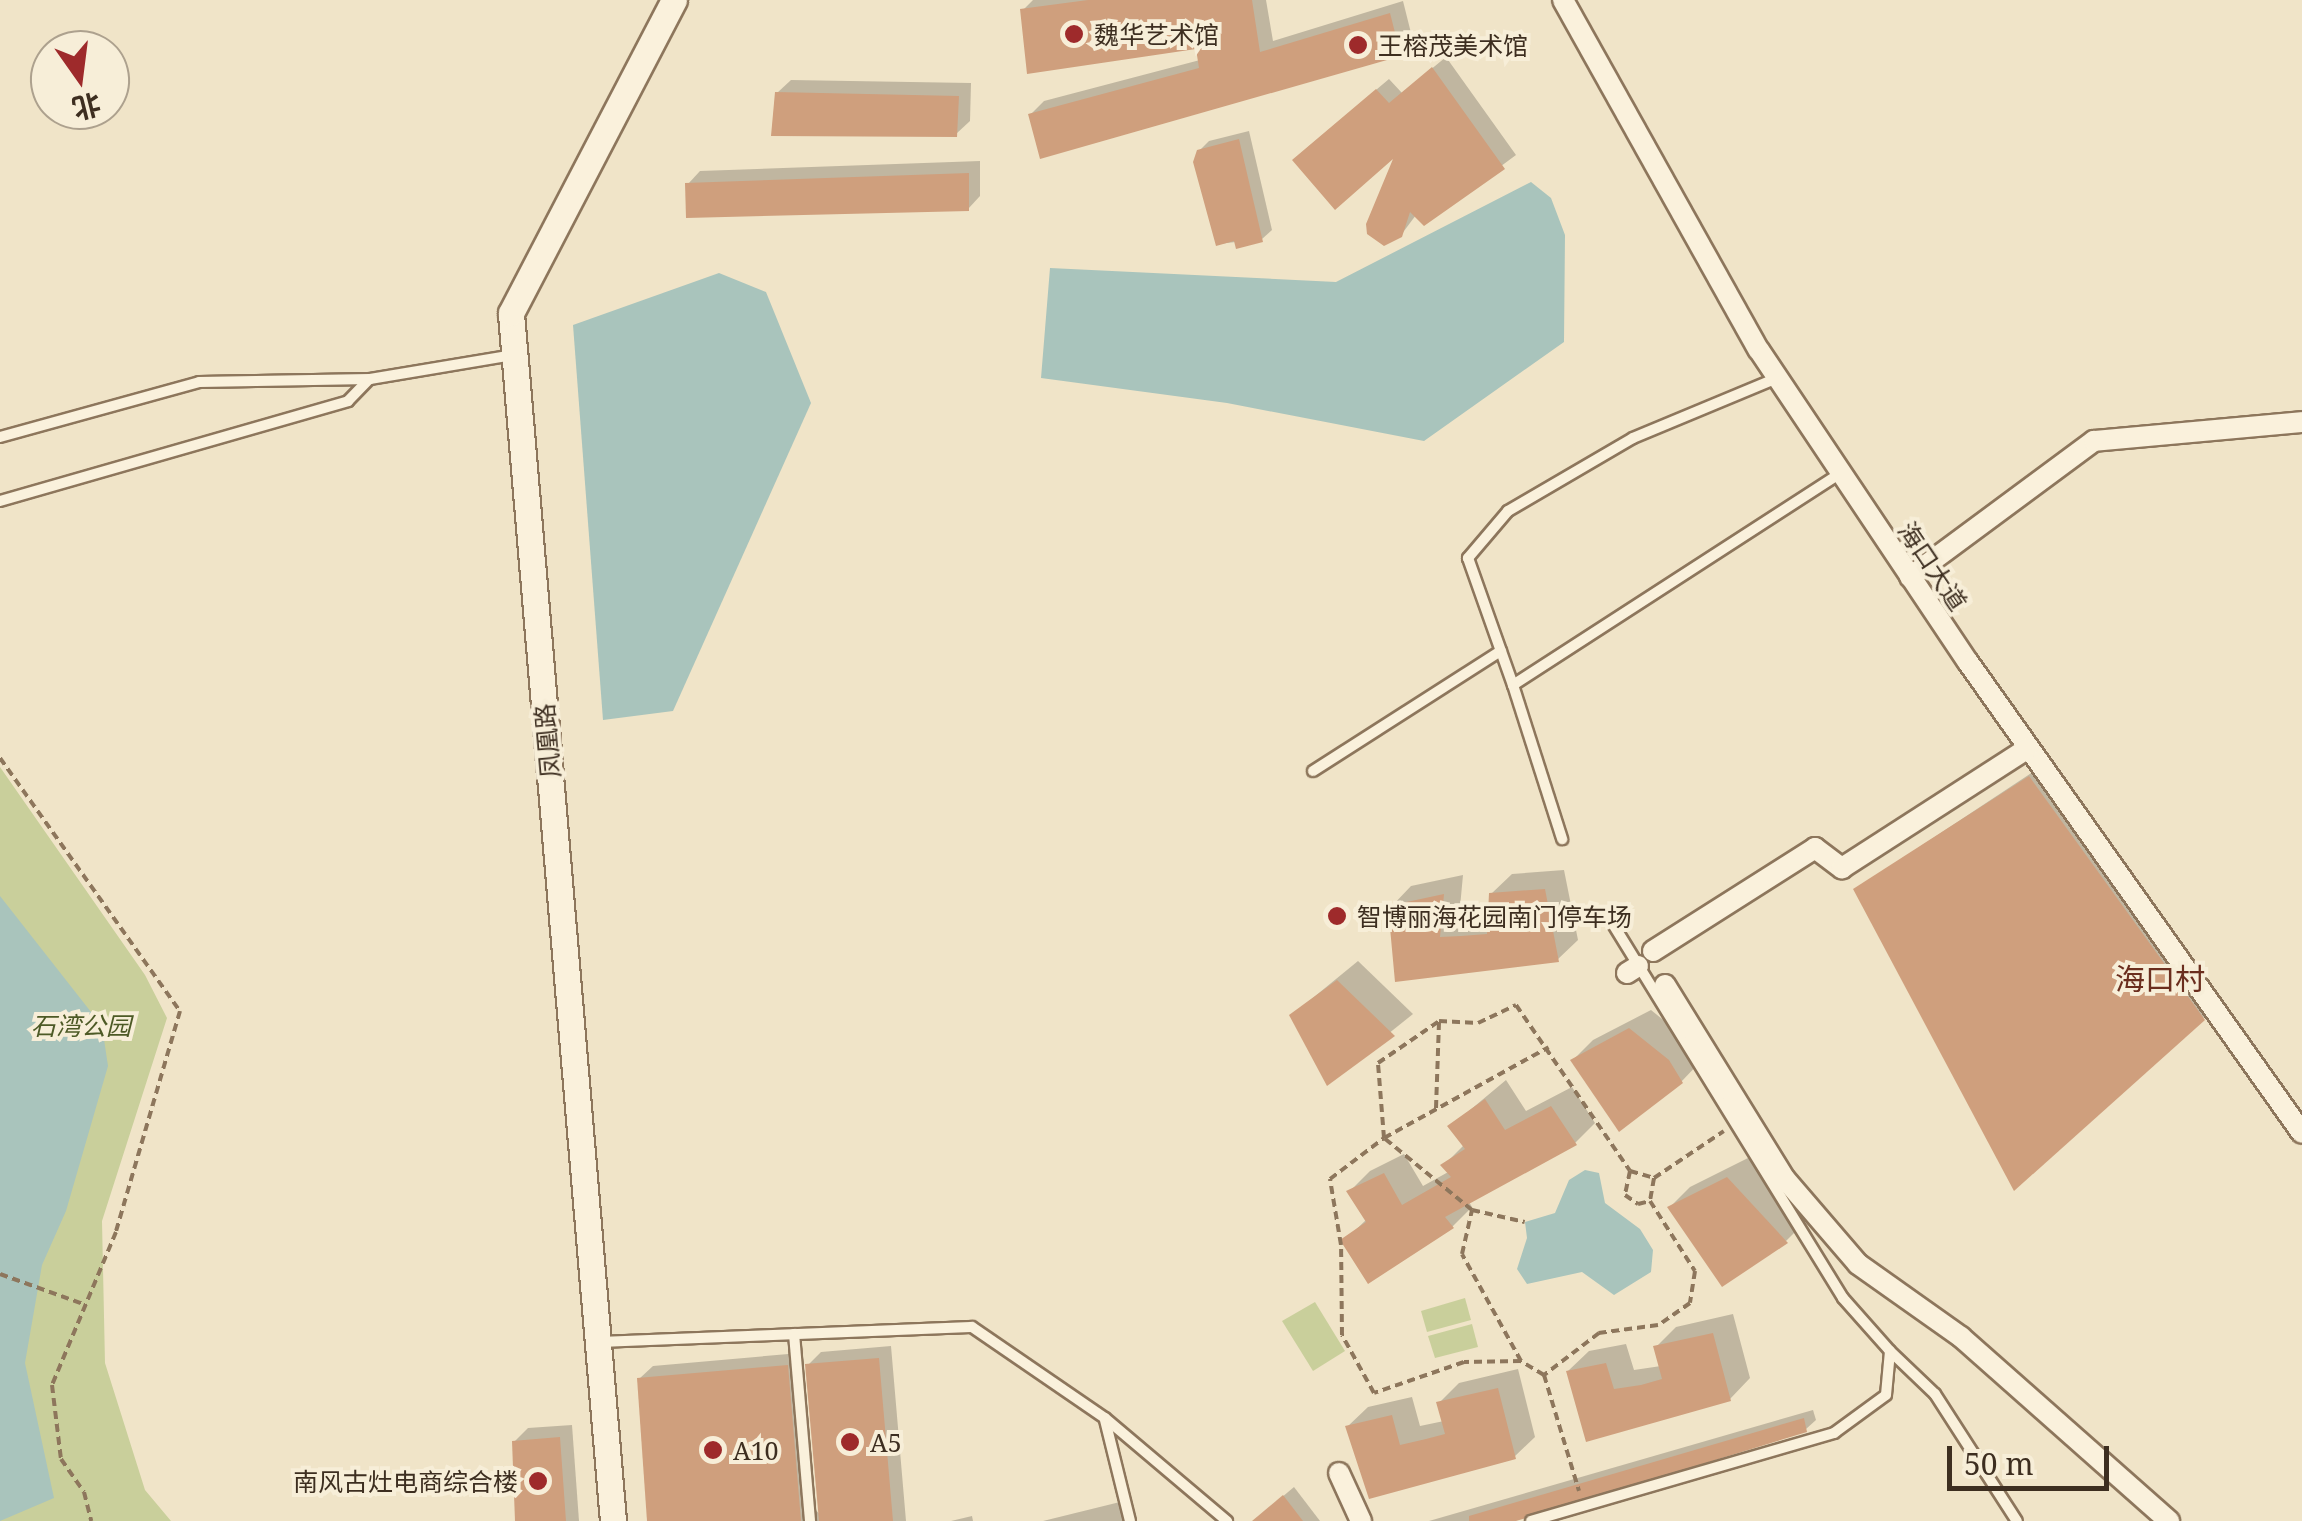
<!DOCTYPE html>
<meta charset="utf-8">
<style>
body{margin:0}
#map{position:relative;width:2302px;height:1521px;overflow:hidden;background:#f0e4c8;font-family:"Noto Serif","Noto Sans SC",serif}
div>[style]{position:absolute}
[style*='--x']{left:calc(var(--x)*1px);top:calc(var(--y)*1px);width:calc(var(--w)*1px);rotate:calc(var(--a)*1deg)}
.green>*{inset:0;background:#c9cf9b}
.water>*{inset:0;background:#a9c4bc}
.shadow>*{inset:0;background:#0003}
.building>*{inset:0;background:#cf9f7d}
.path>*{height:4px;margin-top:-2px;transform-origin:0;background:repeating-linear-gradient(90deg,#8d765c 0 8px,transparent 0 13px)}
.roads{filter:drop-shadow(2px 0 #8d765c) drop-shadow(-2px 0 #8d765c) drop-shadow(0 2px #8d765c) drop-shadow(0 -2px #8d765c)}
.service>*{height:10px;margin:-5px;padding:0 5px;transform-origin:5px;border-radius:5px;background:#faf1dc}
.minor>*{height:20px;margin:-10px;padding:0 10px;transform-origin:10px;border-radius:10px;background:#faf1dc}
.tertiary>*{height:25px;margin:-12.5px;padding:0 12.5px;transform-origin:12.5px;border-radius:12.5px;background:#faf1dc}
.dots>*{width:28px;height:28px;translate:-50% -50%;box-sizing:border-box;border:5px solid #f7eed8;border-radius:50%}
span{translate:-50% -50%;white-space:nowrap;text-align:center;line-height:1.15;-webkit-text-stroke:8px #f7eed8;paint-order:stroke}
.poi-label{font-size:25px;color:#3d2e20}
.left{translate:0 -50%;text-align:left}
.right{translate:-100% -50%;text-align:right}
.street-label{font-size:25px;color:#3d2e20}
.park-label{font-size:25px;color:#4d5a26;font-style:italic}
.quarter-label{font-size:30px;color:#6b2e1e}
.north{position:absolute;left:30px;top:30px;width:100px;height:100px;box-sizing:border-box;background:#f7eed8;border:2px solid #ada18e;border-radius:50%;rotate:166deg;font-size:28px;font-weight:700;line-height:40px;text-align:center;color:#3d2e20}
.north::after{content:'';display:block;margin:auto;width:35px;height:45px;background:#9e2a2b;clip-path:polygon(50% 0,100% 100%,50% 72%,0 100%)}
.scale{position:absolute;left:1947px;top:1446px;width:162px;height:45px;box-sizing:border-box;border:5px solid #3d2e20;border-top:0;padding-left:12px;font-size:30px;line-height:35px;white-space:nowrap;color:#3d2e20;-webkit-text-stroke:8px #f7eed8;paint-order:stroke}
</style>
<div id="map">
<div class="green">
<i style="clip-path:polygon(0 767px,145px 975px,167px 1018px,102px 1221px,105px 1363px,145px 1490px,171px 1521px,0 1521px)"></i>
<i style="clip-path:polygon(1465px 1298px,1471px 1320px,1427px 1332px,1421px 1311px)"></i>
<i style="clip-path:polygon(1315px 1302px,1345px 1351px,1313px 1371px,1282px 1321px)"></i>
<i style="clip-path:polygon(1472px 1324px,1478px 1347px,1435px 1358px,1428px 1336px)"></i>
</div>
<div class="water">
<i style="clip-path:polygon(1531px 182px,1551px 198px,1565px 235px,1564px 342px,1424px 441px,1227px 403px,1041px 378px,1050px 268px,1336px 282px)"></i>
<i style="clip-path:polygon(719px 273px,766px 292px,811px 403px,673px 711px,603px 720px,573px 325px)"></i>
<i style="clip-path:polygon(0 896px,102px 1026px,108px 1066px,66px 1211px,42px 1265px,25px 1363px,54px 1498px,0 1521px)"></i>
<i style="clip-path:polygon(1585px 1170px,1599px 1173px,1605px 1203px,1640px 1229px,1653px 1250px,1651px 1272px,1614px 1295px,1582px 1272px,1527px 1284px,1517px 1269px,1527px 1238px,1525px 1222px,1555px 1213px,1569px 1180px)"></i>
</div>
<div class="shadow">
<i style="clip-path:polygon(1033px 0,1266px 0,1273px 41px,1403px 1px,1413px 41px,1400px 54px,1031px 114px,1044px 101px,1200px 60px,1198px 46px,1023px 10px)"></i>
<i style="clip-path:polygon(1446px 57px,1516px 155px,1424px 223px,1416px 215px,1401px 235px,1400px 150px,1307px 148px,1389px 79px,1402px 93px)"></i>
<i style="clip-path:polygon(791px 80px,971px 83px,970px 121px,956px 134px,777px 93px)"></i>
<i style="clip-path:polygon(1249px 131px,1272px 230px,1262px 239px,1218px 244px,1199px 151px,1209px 141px)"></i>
<i style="clip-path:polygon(980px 161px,980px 196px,968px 209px,688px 184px,700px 171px)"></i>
<i style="clip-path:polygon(2039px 768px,2213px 1008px,2203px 1018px,1856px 889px)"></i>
<i style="clip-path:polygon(1564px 870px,1578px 940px,1557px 960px,1397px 979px,1391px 907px,1411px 886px,1463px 875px,1459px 918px,1490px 916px,1491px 894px,1512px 874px)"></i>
<i style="clip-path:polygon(1358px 961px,1413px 1014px,1328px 1082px,1292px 1015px)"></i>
<i style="clip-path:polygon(1651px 1010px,1688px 1040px,1701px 1061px,1681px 1082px,1573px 1060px,1593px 1040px)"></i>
<i style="clip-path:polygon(1506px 1080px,1526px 1111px,1572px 1087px,1595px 1123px,1575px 1143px,1469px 1202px,1472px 1207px,1452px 1227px,1344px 1241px,1367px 1219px,1350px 1191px,1370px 1171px,1404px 1154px,1423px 1186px,1450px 1171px,1444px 1165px,1465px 1144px,1451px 1126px)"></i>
<i style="clip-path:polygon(1748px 1158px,1806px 1221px,1786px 1241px,1670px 1207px,1690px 1187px)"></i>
<i style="clip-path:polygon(1733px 1314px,1750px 1378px,1730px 1399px,1588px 1438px,1568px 1371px,1589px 1351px,1626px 1344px,1634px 1370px,1661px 1366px,1656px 1347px,1676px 1327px)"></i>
<i style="clip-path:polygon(891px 1346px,906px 1521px,651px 1521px,639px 1379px,653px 1366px,800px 1353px,813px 1508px,821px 1515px,808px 1365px,821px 1352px)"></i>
<i style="clip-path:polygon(1518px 1369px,1535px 1437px,1514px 1457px,1370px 1496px,1347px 1427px,1368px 1407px,1412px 1397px,1420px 1426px,1444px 1421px,1439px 1403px,1459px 1383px)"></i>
<i style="clip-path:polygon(1813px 1410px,1816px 1420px,1806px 1429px,1503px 1521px,1429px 1521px)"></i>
<i style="clip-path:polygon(572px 1425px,579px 1521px,517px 1521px,514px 1442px,528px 1428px)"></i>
<i style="clip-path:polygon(1294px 1487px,1320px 1521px,1255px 1521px,1262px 1514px)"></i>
<i style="clip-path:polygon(1124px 1501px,1129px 1521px,1043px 1521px)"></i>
<i style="clip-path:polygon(972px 1516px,973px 1521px,951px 1521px)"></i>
</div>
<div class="building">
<i style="clip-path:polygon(1088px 0,1252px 0,1260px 52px,1390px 13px,1401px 56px,1040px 159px,1028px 114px,1199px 68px,1196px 49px,1027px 74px,1020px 9px)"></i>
<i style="clip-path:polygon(1432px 67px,1505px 169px,1424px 226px,1410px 212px,1402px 237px,1384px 246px,1367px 234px,1366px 224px,1393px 159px,1335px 210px,1292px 160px,1376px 89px,1389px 103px)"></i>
<i style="clip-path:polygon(775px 92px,959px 96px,957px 137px,771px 136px)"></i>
<i style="clip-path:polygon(1239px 139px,1263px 242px,1236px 249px,1234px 241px,1216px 246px,1193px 162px,1197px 150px)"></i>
<i style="clip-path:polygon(969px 173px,969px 211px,686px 218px,685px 183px)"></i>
<i style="clip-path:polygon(2029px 776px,2205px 1020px,2014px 1191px,1853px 889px)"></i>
<i style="clip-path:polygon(1545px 889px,1559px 962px,1395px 982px,1388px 906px,1444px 894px,1440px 937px,1461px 936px,1487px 934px,1489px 893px)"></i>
<i style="clip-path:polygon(1337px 980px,1395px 1036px,1327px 1086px,1289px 1015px)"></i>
<i style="clip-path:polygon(1629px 1028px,1669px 1060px,1683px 1083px,1619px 1132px,1570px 1060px)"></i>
<i style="clip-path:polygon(1485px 1099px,1505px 1130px,1551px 1106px,1577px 1145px,1445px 1217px,1454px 1228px,1368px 1284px,1340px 1240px,1366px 1222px,1346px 1191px,1384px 1173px,1402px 1205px,1451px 1177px,1440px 1165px,1465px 1149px,1447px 1126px)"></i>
<i style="clip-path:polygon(1727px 1177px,1788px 1243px,1722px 1287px,1667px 1207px)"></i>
<i style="clip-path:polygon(1713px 1333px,1731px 1401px,1586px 1442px,1566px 1371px,1606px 1363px,1614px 1389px,1641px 1385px,1662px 1379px,1653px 1346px)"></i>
<i style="clip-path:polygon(879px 1358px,893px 1521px,819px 1521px,805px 1364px)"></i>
<i style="clip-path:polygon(788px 1365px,801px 1521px,647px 1521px,637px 1378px)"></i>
<i style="clip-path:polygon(1498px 1388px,1516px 1459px,1369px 1499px,1345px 1426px,1392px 1415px,1400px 1445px,1426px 1439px,1445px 1434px,1436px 1402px)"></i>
<i style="clip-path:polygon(1804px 1418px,1807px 1432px,1516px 1521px,1469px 1521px,1469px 1516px)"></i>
<i style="clip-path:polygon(560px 1437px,566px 1521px,515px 1521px,512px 1441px)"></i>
<i style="clip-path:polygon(1283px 1495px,1303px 1521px,1252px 1521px)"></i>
</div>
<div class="path">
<i style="--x:0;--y:758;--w:310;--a:54.6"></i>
<i style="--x:180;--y:1011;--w:230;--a:106.2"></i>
<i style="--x:116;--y:1232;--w:166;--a:112.7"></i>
<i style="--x:52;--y:1385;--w:75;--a:83.1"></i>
<i style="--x:61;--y:1459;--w:40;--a:55.1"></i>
<i style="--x:84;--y:1492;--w:30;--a:76"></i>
<i style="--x:1436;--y:1108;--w:85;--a:-88"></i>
<i style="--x:1630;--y:1171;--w:25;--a:102"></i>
<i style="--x:1625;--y:1195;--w:16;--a:35"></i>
<i style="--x:1638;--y:1204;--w:12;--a:-14"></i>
<i style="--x:1654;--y:1178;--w:84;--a:-33.9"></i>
<i style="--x:1472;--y:1210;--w:54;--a:12.8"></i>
<i style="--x:0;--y:1274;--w:91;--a:19.8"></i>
<i style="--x:1521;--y:1361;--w:122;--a:-118.9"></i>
<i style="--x:1462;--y:1254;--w:45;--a:-77.2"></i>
<i style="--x:1472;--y:1210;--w:114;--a:-140.7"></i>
<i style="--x:1384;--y:1138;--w:188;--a:-28.9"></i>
<i style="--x:1544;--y:1375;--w:27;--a:-149"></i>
<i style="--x:1521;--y:1361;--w:57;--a:179"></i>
<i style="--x:1464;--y:1362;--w:95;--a:161"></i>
<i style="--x:1374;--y:1393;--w:66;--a:-118.9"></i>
<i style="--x:1342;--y:1335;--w:90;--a:-90.6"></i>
<i style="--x:1341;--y:1245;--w:67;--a:-99.5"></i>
<i style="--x:1330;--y:1179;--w:68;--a:-37.2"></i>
<i style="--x:1384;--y:1138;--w:75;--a:-94.6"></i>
<i style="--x:1378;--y:1063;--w:74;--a:-34.5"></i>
<i style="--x:1439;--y:1021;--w:39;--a:3"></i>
<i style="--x:1478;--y:1023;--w:42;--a:-25.3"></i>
<i style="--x:1516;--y:1005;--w:201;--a:55.5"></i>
<i style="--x:1630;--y:1171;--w:25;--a:16"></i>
<i style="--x:1654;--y:1178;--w:23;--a:100"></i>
<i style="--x:1650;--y:1201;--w:83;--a:57.3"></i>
<i style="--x:1695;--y:1271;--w:32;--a:99"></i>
<i style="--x:1690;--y:1303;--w:39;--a:145"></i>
<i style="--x:1658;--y:1325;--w:60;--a:172.3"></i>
<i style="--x:1599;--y:1333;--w:69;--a:142.6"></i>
<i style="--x:1544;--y:1375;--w:121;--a:73.2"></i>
</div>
<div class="roads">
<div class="service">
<i style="--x:1777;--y:378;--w:156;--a:157.4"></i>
<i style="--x:1633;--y:438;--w:145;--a:149.7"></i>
<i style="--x:1508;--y:511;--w:62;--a:130.4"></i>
<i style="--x:1468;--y:558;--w:135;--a:70.5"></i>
<i style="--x:1513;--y:685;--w:391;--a:-32.9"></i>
<i style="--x:0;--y:437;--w:206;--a:-15.4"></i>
<i style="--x:199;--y:382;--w:171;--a:-1"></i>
<i style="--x:370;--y:379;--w:146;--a:-9.5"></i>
<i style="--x:0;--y:501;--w:362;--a:-16"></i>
<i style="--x:348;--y:401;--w:30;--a:-46"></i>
<i style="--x:1513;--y:685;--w:162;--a:72.3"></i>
<i style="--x:1313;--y:771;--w:223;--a:-32.6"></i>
<i style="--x:794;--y:1334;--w:188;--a:85.1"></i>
<i style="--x:599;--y:1342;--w:373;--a:-2.3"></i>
<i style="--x:972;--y:1327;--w:161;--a:34.4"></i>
<i style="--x:1105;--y:1418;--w:160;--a:40.2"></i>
<i style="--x:1890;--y:1351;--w:62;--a:43.7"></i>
<i style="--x:1935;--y:1394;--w:151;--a:57.2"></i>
<i style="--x:1105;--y:1420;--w:104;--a:76.1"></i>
<i style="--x:1531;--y:1521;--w:316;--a:-16.2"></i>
<i style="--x:1834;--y:1433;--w:64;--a:-36.2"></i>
<i style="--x:1886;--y:1395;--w:44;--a:-84.8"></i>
<i style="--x:1890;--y:1351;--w:71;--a:-131.6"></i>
<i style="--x:1843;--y:1298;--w:446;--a:-121.6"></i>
</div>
<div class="minor">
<i style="--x:1563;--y:0;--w:401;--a:60.8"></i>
<i style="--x:1759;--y:350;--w:376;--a:56.2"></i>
<i style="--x:1968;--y:662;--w:577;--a:54.66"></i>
<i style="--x:1910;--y:577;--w:229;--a:-36.5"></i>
<i style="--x:2094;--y:441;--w:209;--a:-5.2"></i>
<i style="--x:1653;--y:951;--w:192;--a:-32.4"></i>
<i style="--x:1815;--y:848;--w:34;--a:37"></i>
<i style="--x:1842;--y:868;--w:221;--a:-32.8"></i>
<i style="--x:1627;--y:973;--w:13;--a:-32"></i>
<i style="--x:1665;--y:985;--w:228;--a:58.3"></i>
<i style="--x:1785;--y:1179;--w:112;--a:49.3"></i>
<i style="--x:1858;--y:1264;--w:126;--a:35.3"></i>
<i style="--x:1961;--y:1337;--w:278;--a:41.5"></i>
<i style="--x:1339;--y:1473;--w:53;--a:65.4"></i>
</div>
<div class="tertiary">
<i style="--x:613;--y:1521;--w:1212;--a:-94.83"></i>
<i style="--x:511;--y:313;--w:353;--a:-62.5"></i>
</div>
</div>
<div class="dots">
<i style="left:1074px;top:34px;background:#9e2a2b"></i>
<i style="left:1358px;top:45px;background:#9e2a2b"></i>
<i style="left:1337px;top:916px;background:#9e2a2b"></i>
<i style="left:850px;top:1442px;background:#9e2a2b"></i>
<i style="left:713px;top:1450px;background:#9e2a2b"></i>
<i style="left:538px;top:1481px;background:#9e2a2b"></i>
</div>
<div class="poi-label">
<span class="left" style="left:1094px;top:34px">魏华艺术馆</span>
<span class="left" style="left:1378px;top:45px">王榕茂美术馆</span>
<span class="left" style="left:1357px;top:916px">智博丽海花园南门停车场</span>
<span class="left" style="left:870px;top:1442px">A5</span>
<span class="left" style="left:733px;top:1450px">A10</span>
<span class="right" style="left:518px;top:1481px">南风古灶电商综合楼</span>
</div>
<div class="street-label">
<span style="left:1933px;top:566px;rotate:56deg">海口大道</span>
<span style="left:547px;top:741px;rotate:-95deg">凤凰路</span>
</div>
<div class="park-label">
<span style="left:81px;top:1025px">石湾公园</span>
</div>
<div class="quarter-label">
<span style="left:2160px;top:979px">海口村</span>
</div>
<div class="north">北</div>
<div class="scale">50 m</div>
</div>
